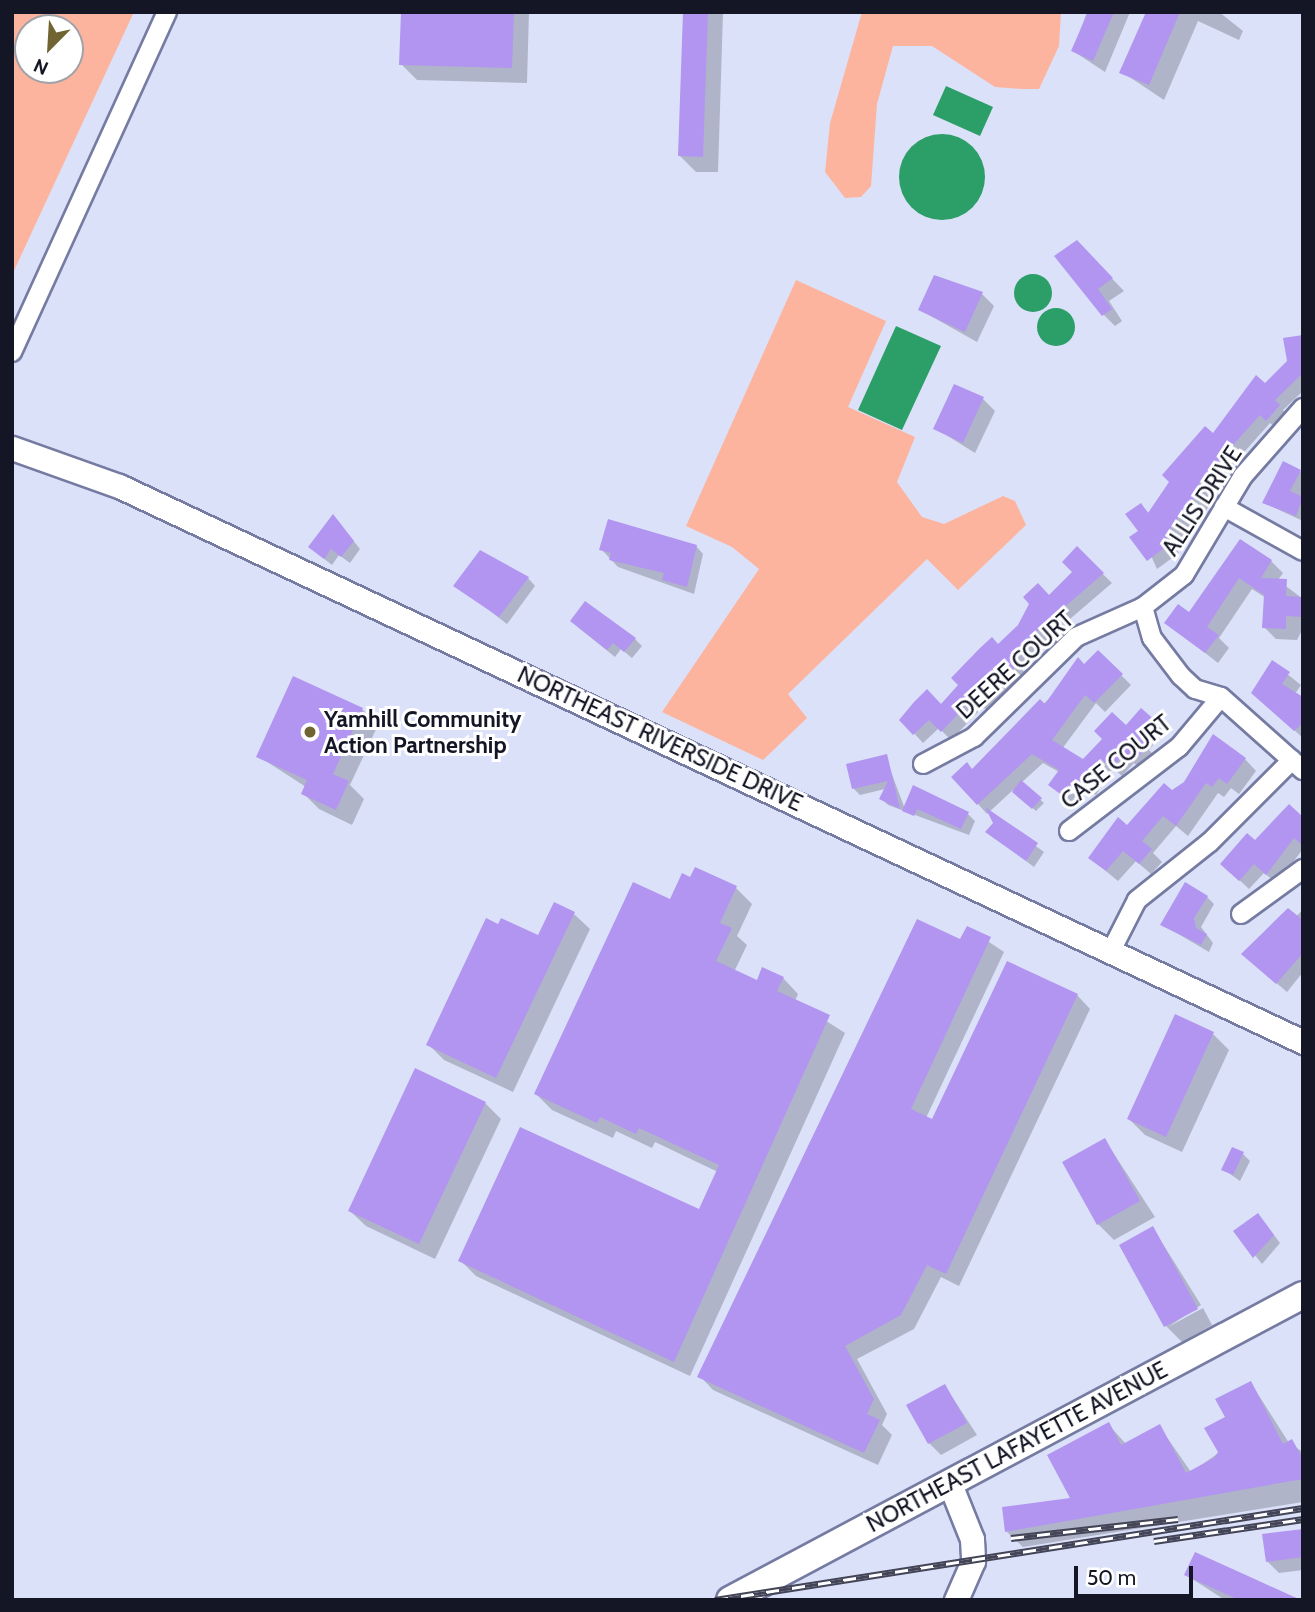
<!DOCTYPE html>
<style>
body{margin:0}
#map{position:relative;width:1315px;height:1612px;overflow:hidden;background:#dce1fa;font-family:Cabin,sans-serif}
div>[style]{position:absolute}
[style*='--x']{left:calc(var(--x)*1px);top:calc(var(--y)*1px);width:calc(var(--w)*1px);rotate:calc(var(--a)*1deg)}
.green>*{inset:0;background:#fcb49f}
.water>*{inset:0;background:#2c9e67}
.round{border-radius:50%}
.shadow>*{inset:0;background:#0003}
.building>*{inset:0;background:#b195f0}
.roads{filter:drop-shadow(2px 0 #757ba1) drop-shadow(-2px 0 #757ba1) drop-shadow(0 2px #757ba1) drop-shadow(0 -2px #757ba1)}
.minor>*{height:18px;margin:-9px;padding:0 9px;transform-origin:9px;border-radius:9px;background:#fff}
.tertiary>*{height:23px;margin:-11.5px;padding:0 11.5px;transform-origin:11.5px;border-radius:11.5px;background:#fff}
.secondary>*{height:26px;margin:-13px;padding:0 13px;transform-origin:13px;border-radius:13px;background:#fff}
.rail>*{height:7px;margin-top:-3.5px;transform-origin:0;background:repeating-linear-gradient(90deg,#fff 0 13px,#434557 0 26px);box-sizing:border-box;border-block:2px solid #434557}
.dots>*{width:19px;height:19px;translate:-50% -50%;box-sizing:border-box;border:4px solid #fff;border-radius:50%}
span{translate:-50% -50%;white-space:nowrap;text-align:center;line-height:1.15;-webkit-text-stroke:6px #fff;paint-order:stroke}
.street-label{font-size:23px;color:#141625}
.poi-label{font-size:23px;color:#141625;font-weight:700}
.left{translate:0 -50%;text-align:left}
.frame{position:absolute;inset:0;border:14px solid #141625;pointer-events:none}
.north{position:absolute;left:14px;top:14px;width:70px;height:70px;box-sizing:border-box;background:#fff;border:2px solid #a1a2a8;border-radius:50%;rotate:204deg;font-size:19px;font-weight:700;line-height:28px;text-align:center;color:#141625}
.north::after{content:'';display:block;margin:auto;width:24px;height:32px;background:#706532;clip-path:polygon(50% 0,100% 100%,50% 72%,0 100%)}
.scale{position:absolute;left:1074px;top:1566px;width:119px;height:32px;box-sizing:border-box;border:4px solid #141625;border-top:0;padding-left:9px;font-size:21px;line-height:24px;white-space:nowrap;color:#141625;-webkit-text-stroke:5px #fff;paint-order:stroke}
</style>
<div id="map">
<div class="green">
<i style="clip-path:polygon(evenodd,12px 12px,134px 12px,12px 275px,12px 12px,28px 28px,70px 28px,70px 70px,28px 70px,28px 28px)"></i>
<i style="clip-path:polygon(862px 12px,1061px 12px,1059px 46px,1039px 89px,1023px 89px,995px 87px,932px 46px,893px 46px,877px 104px,871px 186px,861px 197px,845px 198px,825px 172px,830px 123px)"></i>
<i style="clip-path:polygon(796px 280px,886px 321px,848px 407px,915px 437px,897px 482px,922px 517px,944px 524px,1003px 496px,1015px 501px,1026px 525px,958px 590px,927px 559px,788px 694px,807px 718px,763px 760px,662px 712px,759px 569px,732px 547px,686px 526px)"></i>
</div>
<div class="water">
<i style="clip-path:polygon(946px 86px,993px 107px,980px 136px,933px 115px)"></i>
<i class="round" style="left:899px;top:134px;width:86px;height:86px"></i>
<i class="round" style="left:1014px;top:274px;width:38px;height:38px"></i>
<i class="round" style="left:1037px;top:308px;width:38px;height:38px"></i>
<i style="clip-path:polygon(896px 326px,941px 346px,902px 430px,858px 410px)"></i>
</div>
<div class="shadow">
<i style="clip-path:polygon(403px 12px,529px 12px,527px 83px,417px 80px,401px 64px)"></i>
<i style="clip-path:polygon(684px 12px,723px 12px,718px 172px,696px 172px,680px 156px)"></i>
<i style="clip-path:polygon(1087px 12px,1130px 12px,1105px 72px,1073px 51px)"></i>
<i style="clip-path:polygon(1148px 12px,1219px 12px,1243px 31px,1239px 40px,1198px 21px,1164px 100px,1122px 72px)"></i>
<i style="clip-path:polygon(1077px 242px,1124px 291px,1109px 301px,1122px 321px,1115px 326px,1103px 314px)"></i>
<i style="clip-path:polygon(982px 294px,994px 306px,977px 342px,920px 310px)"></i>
<i style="clip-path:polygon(1303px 336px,1303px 391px,1283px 410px,1288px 416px,1277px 429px,1270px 423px,1207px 494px,1214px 501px,1174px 546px,1179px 553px,1157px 569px,1140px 531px,1141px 505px,1150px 514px,1213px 435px,1289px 362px)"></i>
<i style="clip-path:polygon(983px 399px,995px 411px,975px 453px,935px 428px)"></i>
<i style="clip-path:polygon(1300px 471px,1303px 474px,1303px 521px,1264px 503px)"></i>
<i style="clip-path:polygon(340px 524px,360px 549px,350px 563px,339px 555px,332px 565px,318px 554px)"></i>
<i style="clip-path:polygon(1241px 541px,1271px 561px,1283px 573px,1278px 580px,1303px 599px,1303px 628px,1297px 640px,1276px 639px,1264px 627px,1266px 598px,1252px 589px,1219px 638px,1229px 648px,1218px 663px,1167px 623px,1189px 615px)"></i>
<i style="clip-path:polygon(696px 546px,703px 554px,694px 594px,618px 567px,601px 549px)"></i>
<i style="clip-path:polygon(1077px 549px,1112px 583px,1070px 619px,1075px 624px,1062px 636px,1056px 630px,1021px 668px,1026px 674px,988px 711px,983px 707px,951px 740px,939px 728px,923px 743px,902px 720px,941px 706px,1074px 572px)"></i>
<i style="clip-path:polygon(528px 578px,535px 586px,507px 624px,456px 585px)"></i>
<i style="clip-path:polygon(579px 628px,635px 639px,642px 646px,632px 658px,621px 649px,615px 657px)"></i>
<i style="clip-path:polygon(1098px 652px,1131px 685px,1105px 712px,1096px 703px,1062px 749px,1083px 762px,1126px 728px,1155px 722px,1164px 732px,1149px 750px,1156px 757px,1142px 771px,1134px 763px,1122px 776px,1113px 768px,1096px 795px,1085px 788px,1074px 805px,1050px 785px,1059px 772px,1043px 763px,1021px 783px,1044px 803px,1036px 811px,1013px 790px,987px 814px,978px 804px,973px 771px)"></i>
<i style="clip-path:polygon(1272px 662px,1301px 685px,1295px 694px,1303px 697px,1303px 738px,1265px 704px)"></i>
<i style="clip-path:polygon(362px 709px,378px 725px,350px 785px,364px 799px,352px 825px,319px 809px,303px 793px,306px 787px,258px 756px)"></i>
<i style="clip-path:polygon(885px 756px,905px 809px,914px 788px,968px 814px,975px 821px,969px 835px,888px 805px,881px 798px,885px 789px,860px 795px,853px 788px)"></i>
<i style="clip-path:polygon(1245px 759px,1256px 771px,1239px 794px,1231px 788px,1224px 797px,1218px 793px,1188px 836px,1176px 826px,1153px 853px,1162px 862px,1151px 874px,1136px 861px,1118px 881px,1090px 858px,1172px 792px)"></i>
<i style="clip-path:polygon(989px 812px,1044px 852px,1034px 867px,987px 832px,995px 824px)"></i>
<i style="clip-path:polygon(1303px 819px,1303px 849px,1277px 883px,1264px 873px,1249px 889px,1232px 873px,1255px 842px)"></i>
<i style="clip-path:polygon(691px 879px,736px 888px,752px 904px,737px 936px,747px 945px,734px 972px,757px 982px,783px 978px,798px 994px,795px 1001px,845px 1033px,690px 1376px,476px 1276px,460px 1260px,699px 1212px,718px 1172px,655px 1142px,652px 1148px,616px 1131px,613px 1138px,552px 1110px,536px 1094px)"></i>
<i style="clip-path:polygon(1207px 897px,1214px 904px,1201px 927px,1213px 943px,1209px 952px,1163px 925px)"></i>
<i style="clip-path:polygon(1303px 909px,1303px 972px,1287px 992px,1254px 964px)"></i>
<i style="clip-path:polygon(574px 914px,590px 929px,513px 1092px,444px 1060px,428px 1044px,539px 937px)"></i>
<i style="clip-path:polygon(968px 928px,1004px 952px,926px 1118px,933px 1121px,1077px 995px,1090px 1009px,959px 1286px,941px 1277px,914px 1329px,857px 1359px,887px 1414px,882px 1425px,892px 1435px,878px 1465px,713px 1390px,700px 1376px)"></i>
<i style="clip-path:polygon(1213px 1034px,1229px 1050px,1182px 1152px,1145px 1135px,1129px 1119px)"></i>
<i style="clip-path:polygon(485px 1103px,501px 1119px,435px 1259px,366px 1226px,350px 1211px)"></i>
<i style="clip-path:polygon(1105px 1140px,1155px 1217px,1114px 1240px,1098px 1224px)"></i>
<i style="clip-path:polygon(1243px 1154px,1250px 1161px,1240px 1181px,1223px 1169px)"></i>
<i style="clip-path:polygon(1265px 1223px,1280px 1243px,1262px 1264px,1236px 1231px)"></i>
<i style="clip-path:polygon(1153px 1228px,1201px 1305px,1168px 1327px,1203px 1308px,1212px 1325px,1182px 1342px,1166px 1326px)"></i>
<i style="clip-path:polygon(1251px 1383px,1289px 1443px,1303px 1452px,1303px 1502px,1023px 1547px,1007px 1532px,1072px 1499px,1108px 1424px,1126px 1444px,1159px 1426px,1191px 1472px,1220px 1452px,1227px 1418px)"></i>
<i style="clip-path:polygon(945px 1386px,977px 1435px,941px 1455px,929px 1443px)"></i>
<i style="clip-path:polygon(1303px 1530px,1303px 1570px,1279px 1573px,1268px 1562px)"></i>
<i style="clip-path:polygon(1186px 1575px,1297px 1600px,1225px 1600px)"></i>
</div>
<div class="building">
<i style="clip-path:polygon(401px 12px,514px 12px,512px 68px,399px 65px)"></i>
<i style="clip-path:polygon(683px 12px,708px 12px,703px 157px,678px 156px)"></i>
<i style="clip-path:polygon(1088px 12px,1114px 12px,1093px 61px,1071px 51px)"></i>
<i style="clip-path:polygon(1146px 12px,1180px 12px,1149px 85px,1119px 73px)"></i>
<i style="clip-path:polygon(1077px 240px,1113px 278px,1098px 289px,1112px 309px,1102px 316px,1054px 256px)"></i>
<i style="clip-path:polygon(934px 275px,983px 292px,965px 332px,918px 310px)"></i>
<i style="clip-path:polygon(1303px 335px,1303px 373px,1275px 400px,1280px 405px,1266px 421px,1260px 415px,1199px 483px,1206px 491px,1189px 502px,1165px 536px,1171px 543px,1147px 561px,1129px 537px,1138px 531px,1125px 514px,1141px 503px,1148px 513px,1169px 482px,1162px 475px,1205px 426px,1213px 433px,1256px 375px,1265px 383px,1287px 361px,1283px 338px)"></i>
<i style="clip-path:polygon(954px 384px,984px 397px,963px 443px,933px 429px)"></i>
<i style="clip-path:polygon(1283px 461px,1301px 470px,1290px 491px,1303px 497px,1296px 516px,1262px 503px)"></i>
<i style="clip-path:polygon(333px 514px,354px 541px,341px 557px,331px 549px,324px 559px,308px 547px)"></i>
<i style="clip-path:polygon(608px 519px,697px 545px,687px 587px,662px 580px,664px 573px,609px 560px,611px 553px,599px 550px)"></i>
<i style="clip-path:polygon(1240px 539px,1272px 560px,1261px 578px,1287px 579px,1286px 596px,1303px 597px,1302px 617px,1286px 616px,1286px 629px,1262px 628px,1264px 595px,1239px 578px,1207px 627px,1219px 635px,1205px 653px,1164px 623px,1178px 604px,1189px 612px)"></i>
<i style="clip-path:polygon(1077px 546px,1104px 573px,1062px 609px,1067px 614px,1052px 628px,1046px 622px,1013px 658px,1018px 663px,977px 704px,972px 699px,941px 732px,929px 720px,913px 735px,899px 720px,914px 702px,927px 689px,941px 704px,958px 685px,951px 678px,980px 648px,992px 637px,998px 644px,1018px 625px,1029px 604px,1023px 597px,1038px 583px,1049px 595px,1072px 572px,1062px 562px)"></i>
<i style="clip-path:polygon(480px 550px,529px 577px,499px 617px,453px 586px)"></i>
<i style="clip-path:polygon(585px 601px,636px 638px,624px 652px,613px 643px,607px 650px,570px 621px)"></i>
<i style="clip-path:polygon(1098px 650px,1123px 674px,1094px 703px,1085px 695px,1052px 740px,1083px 759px,1102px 739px,1094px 731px,1112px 712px,1126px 725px,1141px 708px,1156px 721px,1140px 739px,1148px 746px,1132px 763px,1123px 755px,1111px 768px,1102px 760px,1086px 786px,1075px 780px,1063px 796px,1048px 785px,1059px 770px,1032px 754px,977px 805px,951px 777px,967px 762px,972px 769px,1040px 699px,1045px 704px,1078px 657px,1084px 664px)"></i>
<i style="clip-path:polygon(1272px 660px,1290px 672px,1282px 684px,1303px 697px,1303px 723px,1294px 731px,1251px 693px)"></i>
<i style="clip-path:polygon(293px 676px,363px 708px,333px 774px,349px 781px,336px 810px,301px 794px,307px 780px,256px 757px)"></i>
<i style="clip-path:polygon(1213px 734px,1246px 758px,1227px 784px,1219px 778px,1212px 787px,1206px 783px,1176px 826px,1163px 816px,1142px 841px,1152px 849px,1139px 864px,1123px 851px,1106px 871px,1088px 858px,1118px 817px,1127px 825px,1164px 783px,1172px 790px,1184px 782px)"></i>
<i style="clip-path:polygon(887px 754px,893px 779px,900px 809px,879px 799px,888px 781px,852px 789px,846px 764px)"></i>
<i style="clip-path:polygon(1021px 780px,1042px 798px,1032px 809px,1012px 792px)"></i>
<i style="clip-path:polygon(913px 785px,969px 812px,961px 829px,917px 809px,914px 816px,902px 811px)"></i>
<i style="clip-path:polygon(1289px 804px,1303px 817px,1303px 846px,1294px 838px,1266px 875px,1254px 864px,1239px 881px,1220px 864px,1247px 833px,1255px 840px)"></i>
<i style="clip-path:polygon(985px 807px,1038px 843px,1026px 861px,985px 832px,993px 823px)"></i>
<i style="clip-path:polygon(695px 867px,737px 886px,720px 923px,732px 928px,716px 961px,757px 980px,762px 967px,784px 977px,777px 991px,830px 1015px,674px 1362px,458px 1261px,520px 1127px,699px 1209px,719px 1165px,639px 1128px,636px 1134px,600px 1117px,597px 1123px,534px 1094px,633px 882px,670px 899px,682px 873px,690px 877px)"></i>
<i style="clip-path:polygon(1185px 882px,1208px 896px,1194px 918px,1196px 928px,1207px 934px,1201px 945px,1160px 925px)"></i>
<i style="clip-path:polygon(554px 902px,575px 912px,496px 1078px,426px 1045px,486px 918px,498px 924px,501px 918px,538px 935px)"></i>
<i style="clip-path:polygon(1288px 908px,1303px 920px,1303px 953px,1276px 984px,1241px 954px)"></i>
<i style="clip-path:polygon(917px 919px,960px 939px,967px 926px,991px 937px,911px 1109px,932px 1119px,1007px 961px,1078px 994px,946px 1274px,927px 1265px,901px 1315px,845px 1346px,874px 1399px,867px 1414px,880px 1420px,864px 1453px,697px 1377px)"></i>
<i style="clip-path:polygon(1175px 1014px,1214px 1032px,1166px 1137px,1127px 1119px)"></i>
<i style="clip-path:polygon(415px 1068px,486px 1102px,419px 1244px,348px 1211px)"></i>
<i style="clip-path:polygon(1105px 1138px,1140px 1201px,1097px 1225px,1062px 1162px)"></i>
<i style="clip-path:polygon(1232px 1147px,1244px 1152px,1233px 1175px,1221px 1170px)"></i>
<i style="clip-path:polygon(1258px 1213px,1274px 1235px,1253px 1258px,1233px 1231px)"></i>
<i style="clip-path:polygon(1153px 1226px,1198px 1309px,1164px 1327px,1119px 1245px)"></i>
<i style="clip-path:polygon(1251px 1381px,1283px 1444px,1292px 1439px,1303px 1459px,1303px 1479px,1005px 1532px,1002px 1507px,1070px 1498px,1047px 1455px,1109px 1422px,1121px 1445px,1160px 1424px,1186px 1473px,1214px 1458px,1218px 1452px,1204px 1428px,1225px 1417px,1215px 1399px)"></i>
<i style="clip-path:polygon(945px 1384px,967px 1423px,928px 1444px,906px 1405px)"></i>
<i style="clip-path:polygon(1303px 1529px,1303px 1557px,1266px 1562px,1262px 1534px)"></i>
<i style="clip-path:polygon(1195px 1552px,1259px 1581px,1301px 1600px,1239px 1600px,1184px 1575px)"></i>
</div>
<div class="roads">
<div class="minor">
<i style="--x:12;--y:352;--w:374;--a:-65.5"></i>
<i style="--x:1224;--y:507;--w:90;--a:29.1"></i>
<i style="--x:1143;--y:607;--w:32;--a:74"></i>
<i style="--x:1152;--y:638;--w:48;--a:52.7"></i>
<i style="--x:1181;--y:676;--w:19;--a:43"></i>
<i style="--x:1195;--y:689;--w:27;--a:17"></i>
<i style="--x:1221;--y:697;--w:110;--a:41.7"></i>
<i style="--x:923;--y:764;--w:58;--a:-27.9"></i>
<i style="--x:974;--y:737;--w:143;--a:-44.4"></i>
<i style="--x:1076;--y:637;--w:73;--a:-24.1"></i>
<i style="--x:1143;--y:607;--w:52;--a:-38"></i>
<i style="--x:1184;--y:575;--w:115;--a:-59.2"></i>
<i style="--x:1243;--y:476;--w:91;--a:-48.6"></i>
<i style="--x:1069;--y:831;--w:138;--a:-37.4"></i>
<i style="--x:1179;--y:747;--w:65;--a:-50"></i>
<i style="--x:1241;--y:914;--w:77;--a:-36"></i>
<i style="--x:1111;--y:951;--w:57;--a:-63"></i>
<i style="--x:1137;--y:900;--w:93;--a:-38.5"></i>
<i style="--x:1210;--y:842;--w:116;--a:-45"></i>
</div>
<div class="tertiary">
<i style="--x:12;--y:448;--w:114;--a:19.6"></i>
<i style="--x:119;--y:486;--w:1308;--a:25.15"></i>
<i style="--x:950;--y:1484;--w:59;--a:68.2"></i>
<i style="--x:972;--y:1539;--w:22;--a:87"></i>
<i style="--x:973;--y:1561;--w:43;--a:113.6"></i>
</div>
<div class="secondary">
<i style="--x:730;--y:1600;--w:649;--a:-28.03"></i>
</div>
</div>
<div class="rail">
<i style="--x:1011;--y:1538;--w:168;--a:-6.5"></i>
<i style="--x:1154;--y:1541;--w:151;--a:-8.4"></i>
<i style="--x:715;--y:1600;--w:595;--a:-8.89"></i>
</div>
<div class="dots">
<i style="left:310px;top:732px;background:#706532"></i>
</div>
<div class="street-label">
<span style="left:1202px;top:501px;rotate:-57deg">ALLIS DRIVE</span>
<span style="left:1015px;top:665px;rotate:-42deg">DEERE COURT</span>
<span style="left:660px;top:739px;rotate:25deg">NORTHEAST RIVERSIDE DRIVE</span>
<span style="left:1116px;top:762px;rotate:-39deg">CASE COURT</span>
<span style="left:1017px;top:1447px;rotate:-28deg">NORTHEAST LAFAYETTE AVENUE</span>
</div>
<div class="poi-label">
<span class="left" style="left:324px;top:732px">Yamhill Community<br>Action Partnership</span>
</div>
<div class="frame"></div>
<div class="north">N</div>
<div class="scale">50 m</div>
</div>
